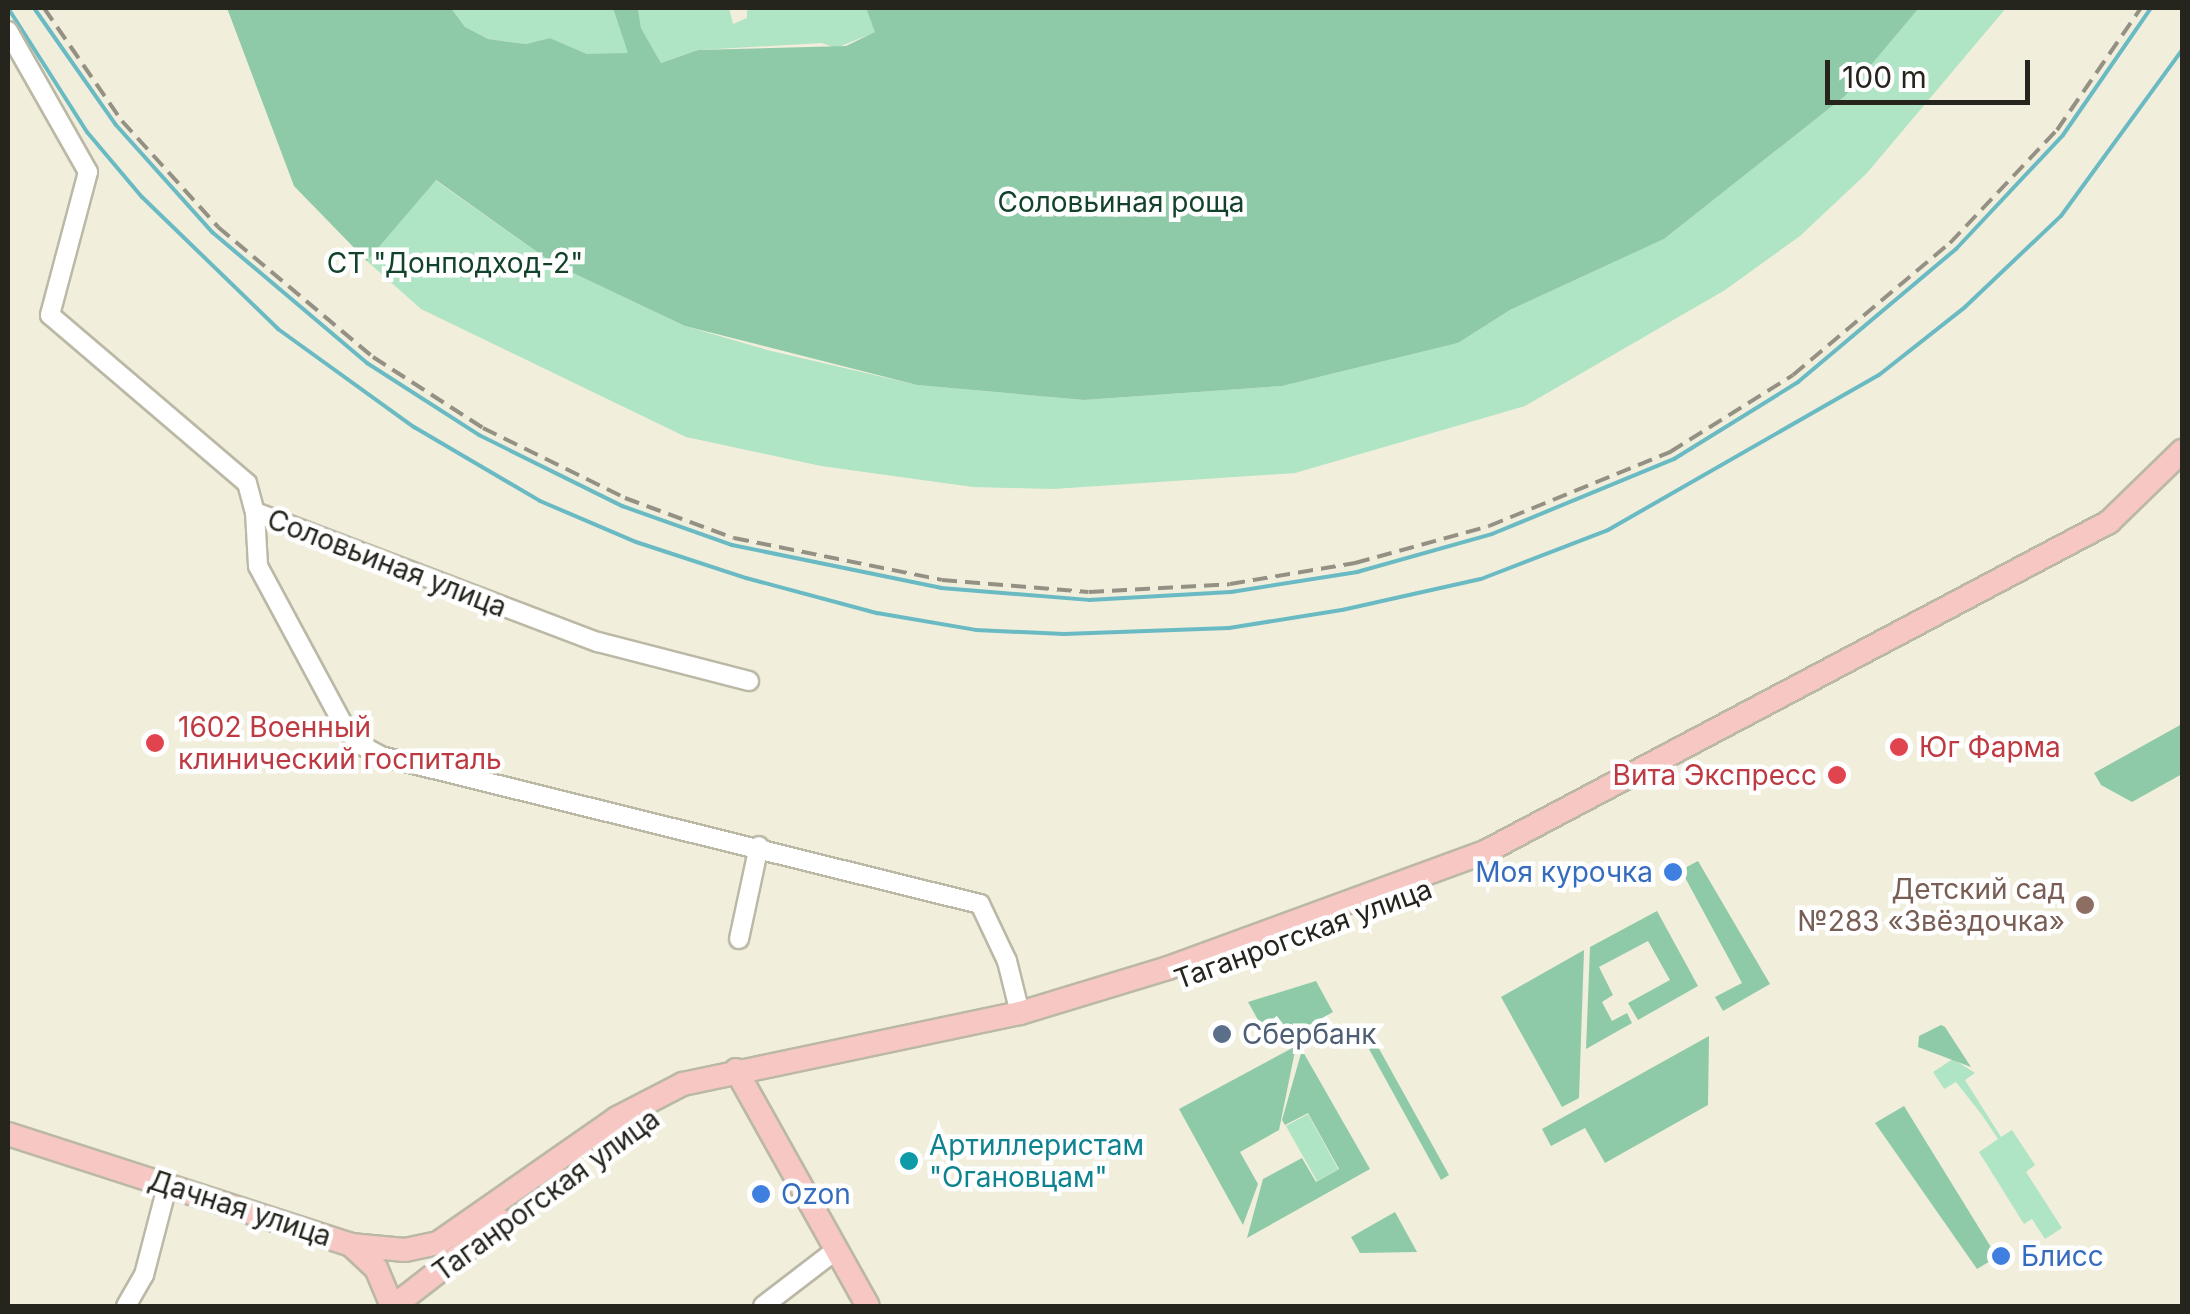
<!DOCTYPE html>
<meta charset="utf-8">
<style>
body{margin:0}
#map{position:relative;width:2190px;height:1314px;overflow:hidden;background:#f2eedc;font-family:Inter,sans-serif}
div>[style]{position:absolute}
[style*='--x']{left:calc(var(--x)*1px);top:calc(var(--y)*1px);width:calc(var(--w)*1px);rotate:calc(var(--a)*1deg)}
.green>*{inset:0;background:#afe4c4}
.forest>*{inset:0;background:#8ecaa7}
.stream>*{height:4px;margin:-2px;padding:0 2px;transform-origin:2px;border-radius:2px;background:#6abac3}
.roads{filter:drop-shadow(2px 0 #bbb8a6) drop-shadow(-2px 0 #bbb8a6) drop-shadow(0 2px #bbb8a6) drop-shadow(0 -2px #bbb8a6)}
.minor>*{height:18px;margin:-9px;padding:0 9px;transform-origin:9px;border-radius:9px;background:#fff}
.major>*{height:22px;margin:-11px;padding:0 11px;transform-origin:11px;border-radius:11px;background:#f7c8c3}
.rail>*{height:4px;margin-top:-2px;transform-origin:0;background:repeating-linear-gradient(90deg,#949184 0 15px,transparent 0 23px)}
.dots>*{width:28px;height:28px;translate:-50% -50%;box-sizing:border-box;border:5px solid #fff;border-radius:50%}
span{translate:-50% -50%;white-space:nowrap;text-align:center;line-height:1.15;-webkit-text-stroke:9px #fff;paint-order:stroke}
.park-label{font-size:28px;color:#12422a}
.street-label{font-size:28px;color:#25241d}
.health-label{font-size:28px;color:#be3a42}
.left{translate:0 -50%;text-align:left}
.right{translate:-100% -50%;text-align:right}
.shop-label{font-size:28px;color:#366cbe}
.education-label{font-size:28px;color:#785e54}
.service-label{font-size:28px;color:#4e5e75}
.culture-label{font-size:28px;color:#0d838f}
.frame{position:absolute;inset:0;border:10px solid #25241d;pointer-events:none}
.scale{position:absolute;left:1825px;top:60px;width:205px;height:45px;box-sizing:border-box;border:5px solid #25241d;border-top:0;padding-left:12px;font-size:30px;line-height:35px;white-space:nowrap;color:#25241d;-webkit-text-stroke:8px #fff;paint-order:stroke}
</style>
<div id="map">
<div class="green">
<i style="clip-path:polygon(451px 8px,613px 8px,629px 54px,587px 54px,550px 38px,526px 44px,488px 39px,465px 27px)"></i>
<i style="clip-path:polygon(638px 8px,729px 8px,733px 24px,747px 18px,747px 8px,866px 8px,876px 32px,836px 48px,822px 43px,698px 50px,661px 63px,641px 28px)"></i>
<i style="clip-path:polygon(1919px 8px,2006px 8px,1867px 173px,1800px 236px,1725px 290px,1525px 406px,1295px 473px,1053px 489px,973px 487px,821px 466px,686px 437px,421px 309px,367px 261px,435px 180px,554px 264px,685px 326px,767px 350px,917px 385px,1084px 400px,1282px 386px,1458px 343px,1510px 310px,1664px 239px,1845px 96px)"></i>
<i style="clip-path:polygon(1953px 1059px,1975px 1073px,1965px 1080px,2001px 1137px,2012px 1130px,2035px 1165px,2026px 1172px,2062px 1228px,2045px 1239px,2032px 1219px,2024px 1224px,1979px 1152px,1998px 1139px,1982px 1115px,1956px 1082px,1944px 1089px,1933px 1072px)"></i>
<i style="clip-path:polygon(1308px 1114px,1338px 1169px,1317px 1181px,1286px 1126px)"></i>
</div>
<div class="forest">
<i style="clip-path:polygon(227px 8px,451px 8px,465px 27px,488px 39px,526px 44px,550px 38px,587px 54px,628px 53px,613px 8px,638px 8px,641px 28px,661px 63px,698px 50px,846px 46px,875px 32px,866px 8px,1919px 8px,1845px 96px,1664px 239px,1510px 310px,1458px 343px,1282px 386px,1084px 400px,917px 385px,685px 326px,554px 264px,436px 180px,367px 261px,294px 186px)"></i>
<i style="clip-path:polygon(2182px 724px,2182px 774px,2132px 802px,2101px 785px,2094px 773px)"></i>
<i style="clip-path:polygon(1698px 861px,1770px 984px,1723px 1011px,1715px 997px,1742px 983px,1681px 870px)"></i>
<i style="clip-path:polygon(1657px 911px,1698px 986px,1638px 1020px,1628px 1003px,1670px 980px,1648px 941px,1599px 967px,1613px 995px,1602px 1002px,1612px 1021px,1627px 1013px,1632px 1023px,1586px 1049px,1590px 947px)"></i>
<i style="clip-path:polygon(1584px 950px,1579px 1098px,1562px 1107px,1501px 997px)"></i>
<i style="clip-path:polygon(1316px 981px,1333px 1012px,1272px 1045px,1248px 1002px)"></i>
<i style="clip-path:polygon(1941px 1025px,1945px 1027px,1971px 1067px,1918px 1047px,1919px 1036px)"></i>
<i style="clip-path:polygon(1709px 1036px,1708px 1105px,1605px 1163px,1585px 1128px,1551px 1146px,1542px 1129px)"></i>
<i style="clip-path:polygon(1377px 1045px,1449px 1175px,1441px 1180px,1369px 1049px)"></i>
<i style="clip-path:polygon(1296px 1046px,1279px 1130px,1240px 1152px,1258px 1184px,1243px 1225px,1179px 1109px)"></i>
<i style="clip-path:polygon(1302px 1050px,1370px 1169px,1247px 1238px,1263px 1179px,1302px 1158px,1316px 1182px,1339px 1169px,1308px 1113px,1285px 1125px,1282px 1120px)"></i>
<i style="clip-path:polygon(1904px 1106px,1997px 1257px,1977px 1269px,1875px 1123px)"></i>
<i style="clip-path:polygon(1395px 1212px,1417px 1252px,1360px 1253px,1351px 1237px)"></i>
</div>
<div class="stream">
<i style="--x:8;--y:8;--w:147;--a:57.5"></i>
<i style="--x:87;--y:132;--w:85;--a:49.8"></i>
<i style="--x:142;--y:197;--w:190;--a:44.1"></i>
<i style="--x:278;--y:329;--w:168;--a:35.8"></i>
<i style="--x:414;--y:427;--w:146;--a:30.4"></i>
<i style="--x:540;--y:501;--w:104;--a:23.1"></i>
<i style="--x:636;--y:542;--w:116;--a:18.1"></i>
<i style="--x:746;--y:578;--w:136;--a:15"></i>
<i style="--x:877;--y:613;--w:100;--a:9.7"></i>
<i style="--x:976;--y:630;--w:88;--a:2.6"></i>
<i style="--x:1064;--y:634;--w:165;--a:-2.1"></i>
<i style="--x:1229;--y:628;--w:114;--a:-9.1"></i>
<i style="--x:1342;--y:610;--w:142;--a:-12.6"></i>
<i style="--x:1481;--y:579;--w:136;--a:-21.1"></i>
<i style="--x:1608;--y:530;--w:312;--a:-29.8"></i>
<i style="--x:1879;--y:375;--w:110;--a:-38.3"></i>
<i style="--x:1965;--y:307;--w:132;--a:-43.5"></i>
<i style="--x:2061;--y:216;--w:205;--a:-53.9"></i>
<i style="--x:34;--y:8;--w:143;--a:55"></i>
<i style="--x:116;--y:125;--w:144;--a:48.1"></i>
<i style="--x:212;--y:232;--w:203;--a:40.2"></i>
<i style="--x:367;--y:363;--w:133;--a:32.7"></i>
<i style="--x:479;--y:435;--w:160;--a:26.4"></i>
<i style="--x:622;--y:506;--w:117;--a:19.5"></i>
<i style="--x:732;--y:545;--w:213;--a:11.6"></i>
<i style="--x:941;--y:588;--w:148;--a:4.6"></i>
<i style="--x:1089;--y:600;--w:142;--a:-3.2"></i>
<i style="--x:1231;--y:592;--w:128;--a:-9"></i>
<i style="--x:1357;--y:572;--w:140;--a:-15.7"></i>
<i style="--x:1492;--y:534;--w:197;--a:-22.4"></i>
<i style="--x:1674;--y:459;--w:146;--a:-31.8"></i>
<i style="--x:1798;--y:382;--w:207;--a:-40.1"></i>
<i style="--x:1956;--y:249;--w:156;--a:-46.8"></i>
<i style="--x:2063;--y:135;--w:155;--a:-55.3"></i>
</div>
<div class="roads">
<div class="minor">
<i style="--x:8;--y:31;--w:162;--a:60.4"></i>
<i style="--x:88;--y:172;--w:148;--a:104.9"></i>
<i style="--x:50;--y:315;--w:259;--a:40.5"></i>
<i style="--x:247;--y:483;--w:30;--a:75"></i>
<i style="--x:255;--y:512;--w:367;--a:20.8"></i>
<i style="--x:598;--y:642;--w:156;--a:14.5"></i>
<i style="--x:255;--y:512;--w:54;--a:86.8"></i>
<i style="--x:258;--y:566;--w:187;--a:61.7"></i>
<i style="--x:347;--y:731;--w:20;--a:45"></i>
<i style="--x:361;--y:745;--w:23;--a:29"></i>
<i style="--x:381;--y:756;--w:617;--a:13.88"></i>
<i style="--x:980;--y:904;--w:63;--a:64.7"></i>
<i style="--x:1007;--y:961;--w:54;--a:76"></i>
<i style="--x:739;--y:939;--w:95;--a:-77.9"></i>
<i style="--x:126;--y:1306;--w:36;--a:-60"></i>
<i style="--x:144;--y:1275;--w:95;--a:-75.4"></i>
<i style="--x:763;--y:1306;--w:92;--a:-37.5"></i>
</div>
<div class="major">
<i style="--x:736;--y:1070;--w:270;--a:60.8"></i>
<i style="--x:8;--y:1134;--w:361;--a:17.9"></i>
<i style="--x:351;--y:1245;--w:54;--a:5.3"></i>
<i style="--x:405;--y:1250;--w:34;--a:-12"></i>
<i style="--x:438;--y:1243;--w:218;--a:-34.9"></i>
<i style="--x:617;--y:1118;--w:74;--a:-27.3"></i>
<i style="--x:683;--y:1084;--w:344;--a:-11.9"></i>
<i style="--x:1020;--y:1013;--w:155;--a:-16.9"></i>
<i style="--x:1168;--y:968;--w:340;--a:-20.1"></i>
<i style="--x:1487;--y:851;--w:704;--a:-27.88"></i>
<i style="--x:2109;--y:522;--w:102;--a:-44.2"></i>
<i style="--x:351;--y:1245;--w:34;--a:43"></i>
<i style="--x:376;--y:1268;--w:41;--a:67.2"></i>
<i style="--x:394;--y:1306;--w:138;--a:-37.9"></i>
</div>
</div>
<div class="rail">
<i style="--x:44;--y:8;--w:137;--a:55.4"></i>
<i style="--x:122;--y:121;--w:143;--a:47.8"></i>
<i style="--x:218;--y:227;--w:202;--a:40"></i>
<i style="--x:373;--y:357;--w:131;--a:32.8"></i>
<i style="--x:483;--y:428;--w:158;--a:26.2"></i>
<i style="--x:625;--y:498;--w:116;--a:20.2"></i>
<i style="--x:734;--y:538;--w:212;--a:11.4"></i>
<i style="--x:942;--y:580;--w:147;--a:4.7"></i>
<i style="--x:1089;--y:592;--w:141;--a:-3.2"></i>
<i style="--x:1230;--y:584;--w:127;--a:-9.5"></i>
<i style="--x:1355;--y:563;--w:139;--a:-15.4"></i>
<i style="--x:1489;--y:526;--w:196;--a:-22.2"></i>
<i style="--x:1670;--y:452;--w:145;--a:-32"></i>
<i style="--x:1793;--y:375;--w:205;--a:-40.1"></i>
<i style="--x:1950;--y:243;--w:156;--a:-46.6"></i>
<i style="--x:2057;--y:130;--w:148;--a:-55.5"></i>
</div>
<div class="dots">
<i style="left:155px;top:743px;background:#e0444e"></i>
<i style="left:1899px;top:747px;background:#e0444e"></i>
<i style="left:1837px;top:775px;background:#e0444e"></i>
<i style="left:1673px;top:872px;background:#3f7fe0"></i>
<i style="left:2085px;top:905px;background:#8d6e63"></i>
<i style="left:1222px;top:1034px;background:#5c6f8a"></i>
<i style="left:909px;top:1161px;background:#0f9aa8"></i>
<i style="left:761px;top:1194px;background:#3f7fe0"></i>
<i style="left:2001px;top:1256px;background:#3f7fe0"></i>
</div>
<div class="park-label">
<span style="left:1121px;top:202px">Соловьиная роща</span>
<span style="left:455px;top:263px">СТ "Донподход-2"</span>
</div>
<div class="street-label">
<span style="left:387px;top:563px;rotate:21deg">Соловьиная улица</span>
<span style="left:1303px;top:934px;rotate:-20deg">Таганрогская улица</span>
<span style="left:546px;top:1195px;rotate:-36deg">Таганрогская улица</span>
<span style="left:240px;top:1208px;rotate:18deg">Дачная улица</span>
</div>
<div class="health-label">
<span class="left" style="left:178px;top:743px">1602 Военный<br>клинический госпиталь</span>
<span class="left" style="left:1919px;top:747px">Юг Фарма</span>
<span class="right" style="left:1817px;top:775px">Вита Экспресс</span>
</div>
<div class="shop-label">
<span class="right" style="left:1653px;top:872px">Моя курочка</span>
<span class="left" style="left:781px;top:1194px">Ozon</span>
<span class="left" style="left:2021px;top:1256px">Блисс</span>
</div>
<div class="education-label">
<span class="right" style="left:2065px;top:905px">Детский сад<br>№283 «Звёздочка»</span>
</div>
<div class="service-label">
<span class="left" style="left:1242px;top:1034px">Сбербанк</span>
</div>
<div class="culture-label">
<span class="left" style="left:929px;top:1161px">Артиллеристам<br>"Огановцам"</span>
</div>
<div class="frame"></div>
<div class="scale">100 m</div>
</div>
